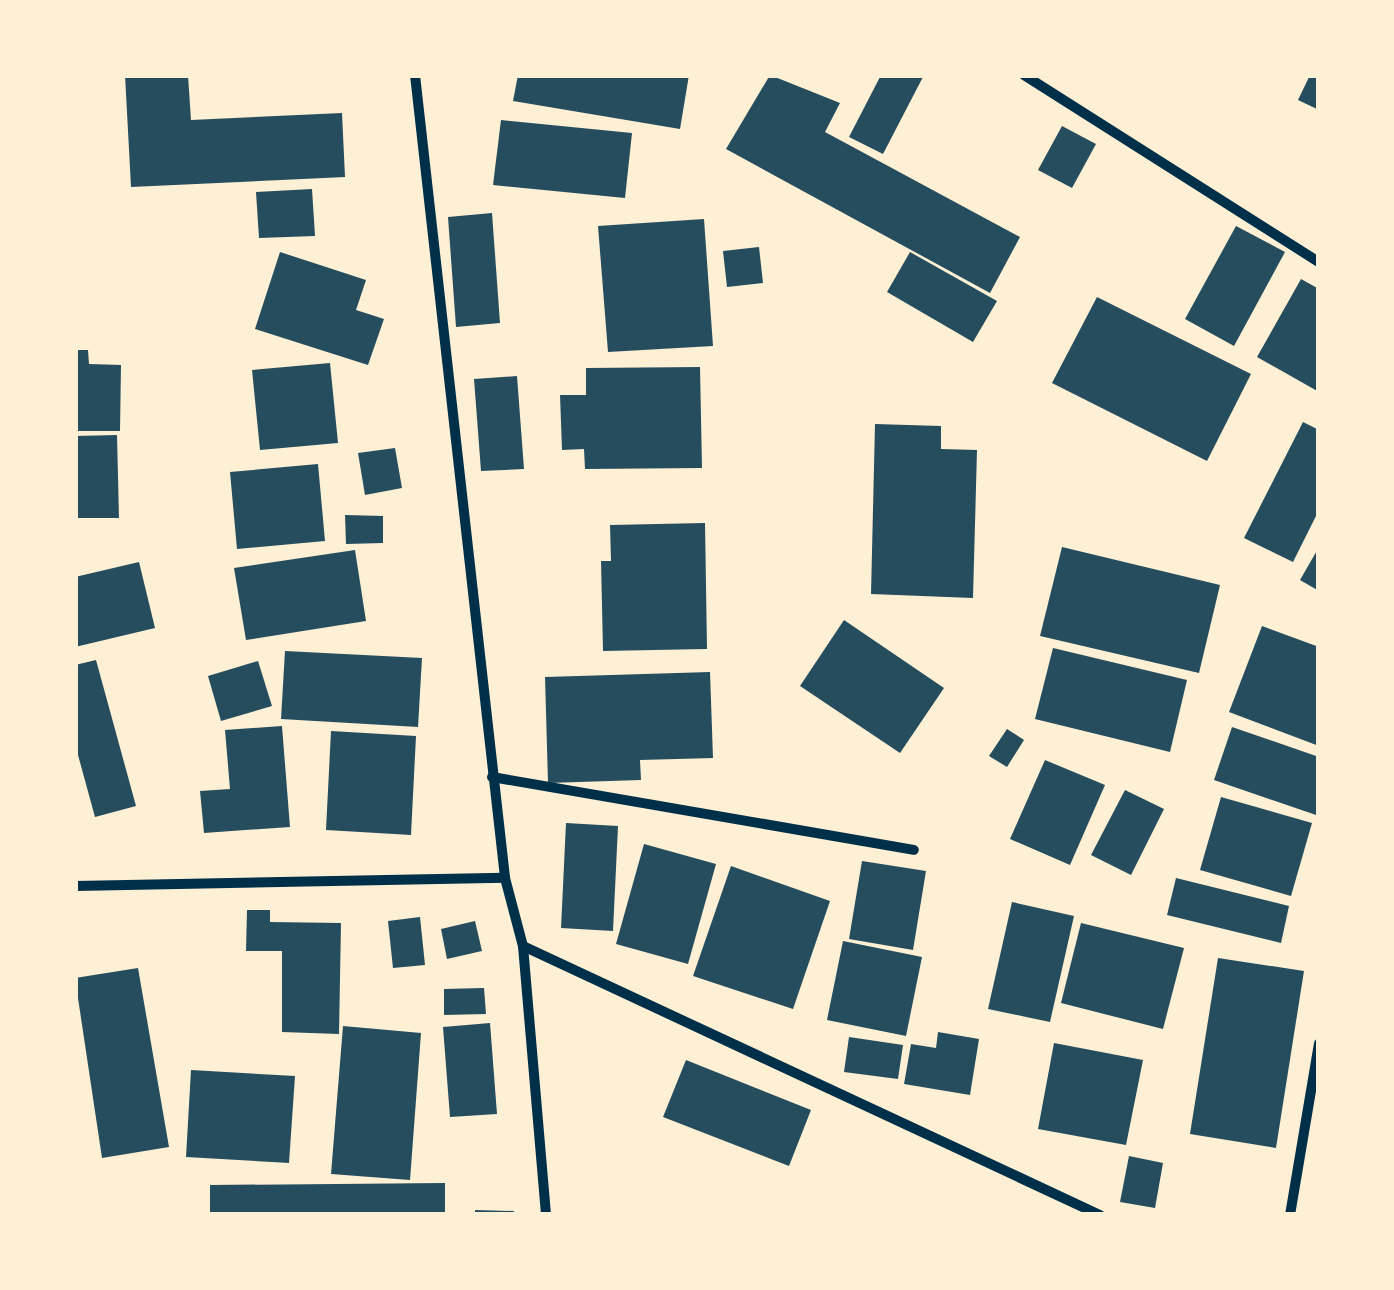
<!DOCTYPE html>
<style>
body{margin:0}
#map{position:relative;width:1394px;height:1290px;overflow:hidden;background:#fdf0d5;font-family:Helvetica,sans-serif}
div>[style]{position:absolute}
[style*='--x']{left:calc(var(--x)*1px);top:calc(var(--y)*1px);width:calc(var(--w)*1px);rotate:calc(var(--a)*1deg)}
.building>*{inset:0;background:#264d5e}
.minor>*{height:10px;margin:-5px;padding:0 5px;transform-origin:5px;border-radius:5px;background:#003049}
span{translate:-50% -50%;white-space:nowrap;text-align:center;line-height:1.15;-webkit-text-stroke:8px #fdf0d5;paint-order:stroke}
.frame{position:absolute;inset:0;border:78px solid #fdf0d5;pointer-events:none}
</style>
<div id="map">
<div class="building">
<i style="clip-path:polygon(125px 75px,188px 75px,191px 120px,342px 113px,345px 177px,131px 187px)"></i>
<i style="clip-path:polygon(518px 75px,689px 75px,680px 129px,513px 101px)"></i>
<i style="clip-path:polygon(770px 75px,840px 103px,825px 132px,1020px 237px,990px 293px,726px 149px)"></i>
<i style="clip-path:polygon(881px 75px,924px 75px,883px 154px,849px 137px)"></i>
<i style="clip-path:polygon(1310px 75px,1319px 75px,1319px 110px,1298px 100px)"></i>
<i style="clip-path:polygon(501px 120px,632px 133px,625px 198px,493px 185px)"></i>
<i style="clip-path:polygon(1062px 126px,1096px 144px,1072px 188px,1038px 170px)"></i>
<i style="clip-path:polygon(312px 189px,315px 236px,259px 238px,256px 192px)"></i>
<i style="clip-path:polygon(492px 213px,500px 323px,456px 327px,448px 217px)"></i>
<i style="clip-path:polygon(704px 219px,713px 346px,608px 352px,598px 226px)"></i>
<i style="clip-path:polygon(1236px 226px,1285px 252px,1234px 346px,1185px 319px)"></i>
<i style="clip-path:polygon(759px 247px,763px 283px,727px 287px,723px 251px)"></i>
<i style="clip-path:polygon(280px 252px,366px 280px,356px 310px,384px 319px,368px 365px,255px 329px)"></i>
<i style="clip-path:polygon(910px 252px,997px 301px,973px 342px,887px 292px)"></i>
<i style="clip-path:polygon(1301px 279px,1319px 289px,1319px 392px,1257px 357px)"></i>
<i style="clip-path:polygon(1097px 297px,1251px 374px,1207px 461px,1052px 383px)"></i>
<i style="clip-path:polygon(75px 350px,88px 350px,89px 364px,121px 365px,120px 431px,75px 431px)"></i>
<i style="clip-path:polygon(330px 363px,338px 443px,260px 450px,252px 370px)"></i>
<i style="clip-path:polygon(700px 367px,702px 468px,585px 469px,584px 449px,562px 450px,560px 395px,586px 395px,586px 368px)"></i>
<i style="clip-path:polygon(517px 376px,524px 469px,481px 471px,474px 379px)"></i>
<i style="clip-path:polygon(1303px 422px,1319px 430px,1319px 510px,1293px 562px,1244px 538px)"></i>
<i style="clip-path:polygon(875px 424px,941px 426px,941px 449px,977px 450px,973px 598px,871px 594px)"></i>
<i style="clip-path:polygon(117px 435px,119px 518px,75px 518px,75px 436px)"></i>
<i style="clip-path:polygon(395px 448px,402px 488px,365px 495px,358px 453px)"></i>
<i style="clip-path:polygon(318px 464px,325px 541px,237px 549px,230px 472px)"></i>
<i style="clip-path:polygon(345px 515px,383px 516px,383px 543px,346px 544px)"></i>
<i style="clip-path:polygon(705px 523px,707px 649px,603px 651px,601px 561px,611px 561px,610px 525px)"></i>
<i style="clip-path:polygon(1062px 547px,1220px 585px,1199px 673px,1040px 636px)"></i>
<i style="clip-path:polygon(1319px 547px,1319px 591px,1300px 580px)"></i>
<i style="clip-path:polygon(355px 550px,366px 621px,246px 640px,234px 568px)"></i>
<i style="clip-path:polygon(139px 562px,155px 628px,75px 647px,75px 577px)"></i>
<i style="clip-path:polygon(844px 620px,944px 688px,900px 753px,800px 686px)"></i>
<i style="clip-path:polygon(1262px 626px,1319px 647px,1319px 746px,1229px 712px)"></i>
<i style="clip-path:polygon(1053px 648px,1187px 680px,1170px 752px,1035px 719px)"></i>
<i style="clip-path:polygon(285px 651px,422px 658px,418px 727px,281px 719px)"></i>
<i style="clip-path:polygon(96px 660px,136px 806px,95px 817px,75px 744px,75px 665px)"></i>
<i style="clip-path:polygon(258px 661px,272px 706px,221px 721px,208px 676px)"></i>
<i style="clip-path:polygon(710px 672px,713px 758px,640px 760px,641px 780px,548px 783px,545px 677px)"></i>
<i style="clip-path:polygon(282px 726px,290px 827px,204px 833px,200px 791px,230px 789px,225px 730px)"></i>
<i style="clip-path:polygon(1232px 727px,1319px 757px,1319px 816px,1214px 780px)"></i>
<i style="clip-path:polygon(1007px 729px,1024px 740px,1007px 767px,989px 756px)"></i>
<i style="clip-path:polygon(331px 731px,416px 736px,411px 835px,326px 830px)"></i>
<i style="clip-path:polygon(1045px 760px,1105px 785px,1070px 865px,1010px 839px)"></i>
<i style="clip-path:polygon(1125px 790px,1164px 809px,1131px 875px,1091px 855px)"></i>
<i style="clip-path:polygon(1221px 797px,1312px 823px,1291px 896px,1200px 870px)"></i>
<i style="clip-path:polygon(566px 823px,618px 826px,613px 931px,561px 928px)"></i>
<i style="clip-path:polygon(644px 844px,716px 864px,688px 964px,616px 944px)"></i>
<i style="clip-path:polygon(862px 861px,926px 871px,913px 950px,849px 939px)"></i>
<i style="clip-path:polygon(731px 866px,830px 901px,793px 1009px,693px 976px)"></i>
<i style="clip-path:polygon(1176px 878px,1289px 906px,1281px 943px,1167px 915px)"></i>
<i style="clip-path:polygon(1012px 902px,1074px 916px,1050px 1022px,988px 1009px)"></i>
<i style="clip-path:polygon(247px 910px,270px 910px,270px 922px,341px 923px,339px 1034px,282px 1032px,282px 951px,246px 951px)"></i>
<i style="clip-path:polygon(420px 917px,425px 965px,393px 968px,388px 921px)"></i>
<i style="clip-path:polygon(475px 921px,482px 951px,447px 959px,441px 929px)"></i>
<i style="clip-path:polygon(1081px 923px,1184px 948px,1163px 1029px,1061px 1003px)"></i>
<i style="clip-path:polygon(843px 941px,922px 957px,906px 1036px,827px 1020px)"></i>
<i style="clip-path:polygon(1218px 958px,1304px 971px,1276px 1148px,1190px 1134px)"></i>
<i style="clip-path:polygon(138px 968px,169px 1147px,102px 1158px,75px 978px)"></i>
<i style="clip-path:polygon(484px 988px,486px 1014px,444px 1015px,444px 989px)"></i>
<i style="clip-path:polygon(490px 1023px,497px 1114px,450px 1117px,443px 1027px)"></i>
<i style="clip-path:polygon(343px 1026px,421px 1033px,410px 1180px,331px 1174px)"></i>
<i style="clip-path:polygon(938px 1032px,979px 1039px,970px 1095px,904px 1084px,911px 1044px,936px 1048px)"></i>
<i style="clip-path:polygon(849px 1037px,903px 1045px,898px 1079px,844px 1072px)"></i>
<i style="clip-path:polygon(1054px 1043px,1143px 1060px,1126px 1145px,1038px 1129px)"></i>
<i style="clip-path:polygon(686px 1060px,811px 1110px,789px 1166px,663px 1117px)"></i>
<i style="clip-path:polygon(191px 1070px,295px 1076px,289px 1163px,186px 1157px)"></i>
<i style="clip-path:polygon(1129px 1156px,1163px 1163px,1155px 1208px,1120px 1202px)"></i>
<i style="clip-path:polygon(445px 1183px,445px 1215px,210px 1215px,210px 1185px)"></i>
<i style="clip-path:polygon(475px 1210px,514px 1211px,514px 1215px,475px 1215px)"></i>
</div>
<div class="minor">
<i style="--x:415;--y:75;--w:808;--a:83.6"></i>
<i style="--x:505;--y:878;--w:70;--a:75.2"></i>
<i style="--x:523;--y:946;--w:270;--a:85.1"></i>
<i style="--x:1024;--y:75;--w:349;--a:32.4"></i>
<i style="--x:492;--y:777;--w:428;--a:9.8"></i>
<i style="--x:75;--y:886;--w:430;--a:-1.1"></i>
<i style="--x:523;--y:946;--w:637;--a:25"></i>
<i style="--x:1290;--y:1215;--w:174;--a:-80.4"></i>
</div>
<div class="frame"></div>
</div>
